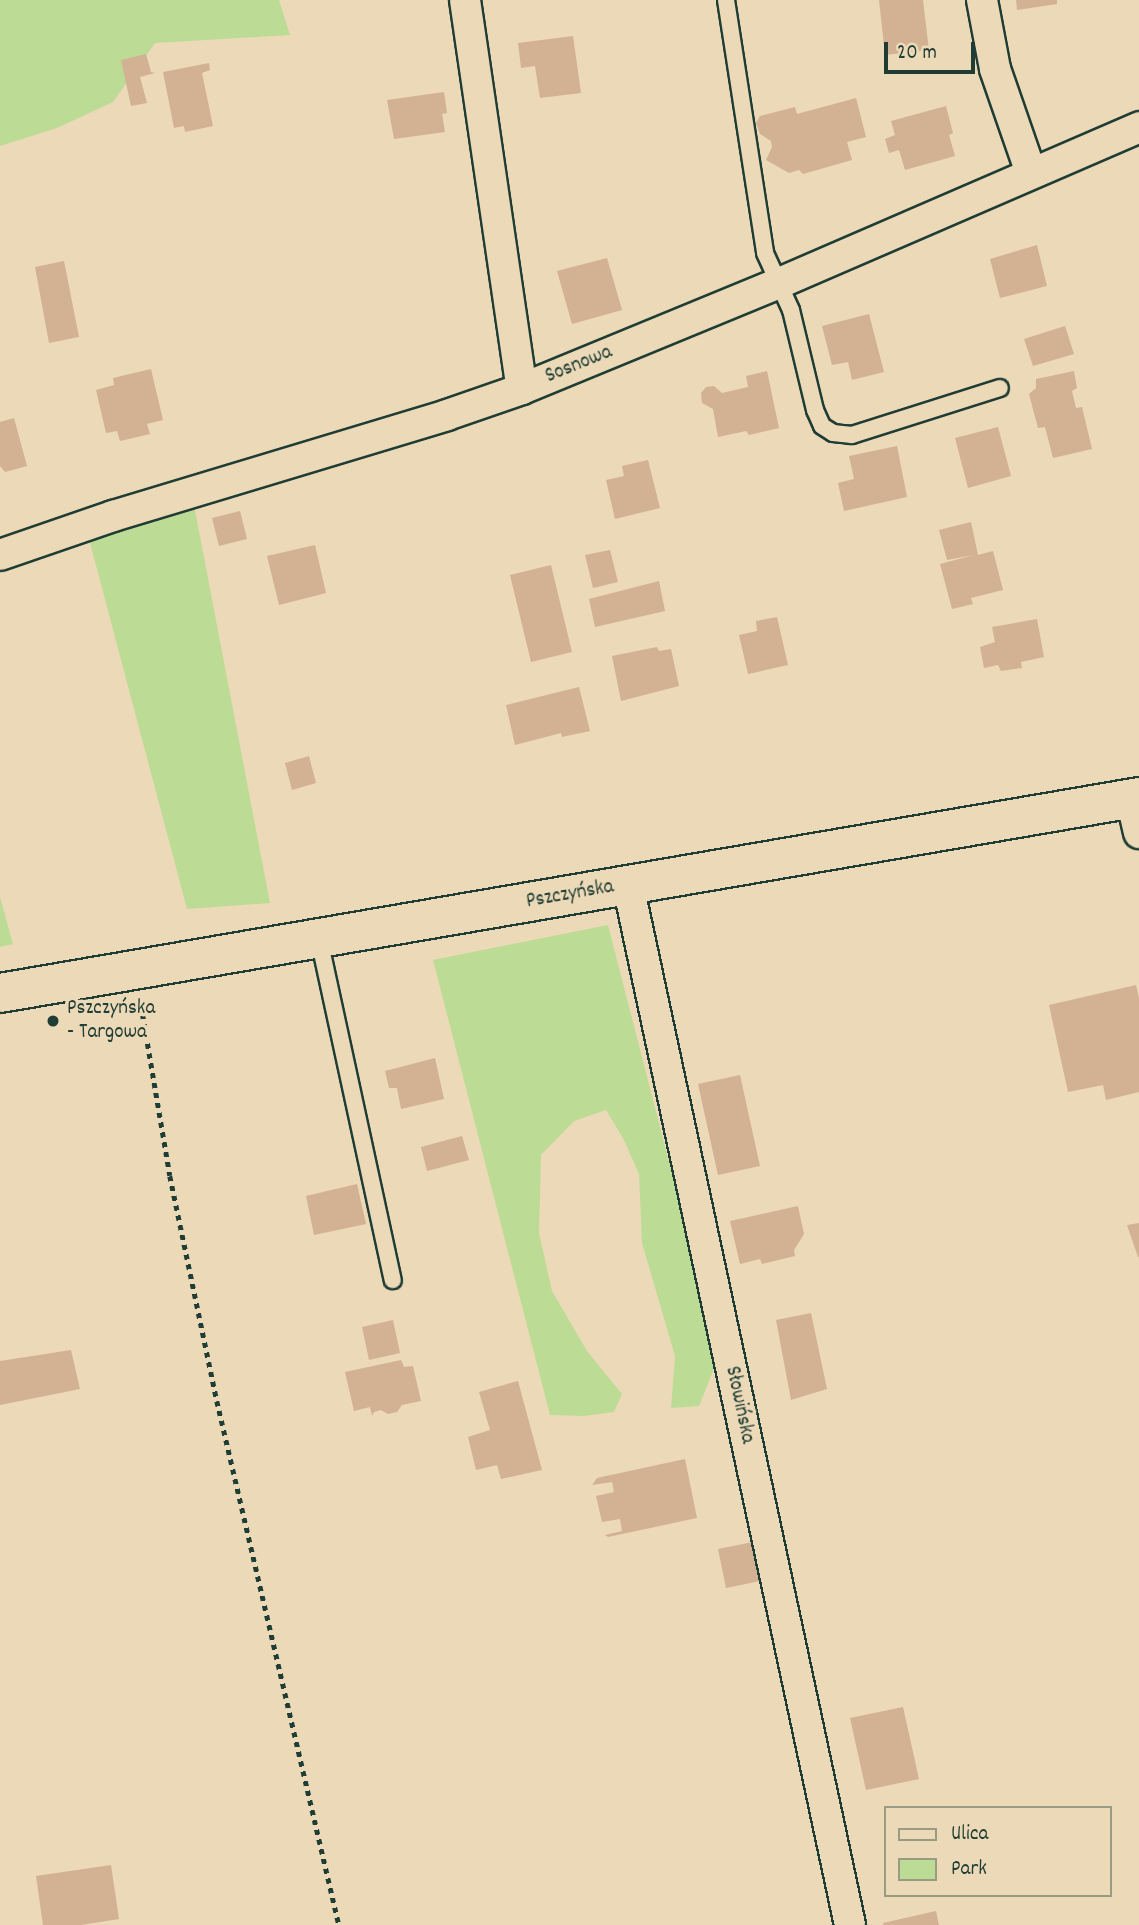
<!DOCTYPE html>
<meta charset="utf-8">
<style>
body{margin:0}
#map{position:relative;width:1139px;height:1925px;overflow:hidden;background:#ecd9b7;font-family:Dekko,sans-serif}
div>[style]{position:absolute}
[style*='--x']{left:calc(var(--x)*1px);top:calc(var(--y)*1px);width:calc(var(--w)*1px);rotate:calc(var(--a)*1deg)}
.green>*{inset:0;background:#bcdc95}
.building>*{inset:0;background:#d3b193}
.path>*{height:4.5px;margin-top:-2.25px;transform-origin:0;background:repeating-linear-gradient(90deg,#1f3d34 0 5px,transparent 0 10px)}
.roads{filter:drop-shadow(2px 0 #1f3d34) drop-shadow(-2px 0 #1f3d34) drop-shadow(0 2px #1f3d34) drop-shadow(0 -2px #1f3d34)}
.lane>*{height:16px;margin:-8px;padding:0 8px;transform-origin:8px;border-radius:8px;background:#ecd9b7}
.street>*{height:30px;margin:-15px;padding:0 15px;transform-origin:15px;border-radius:15px;background:#ecd9b7}
.secondary>*{height:38px;margin:-19px;padding:0 19px;transform-origin:19px;border-radius:19px;background:#ecd9b7}
.dots>*{width:19px;height:19px;translate:-50% -50%;box-sizing:border-box;border:4px solid #ecd9b7;border-radius:50%}
span{translate:-50% -50%;white-space:nowrap;text-align:center;line-height:1.15;-webkit-text-stroke:7px #ecd9b7;paint-order:stroke}
.street-label{font-size:21px;color:#1f3d34}
.poi-label{font-size:21px;color:#1f3d34}
.left{translate:0 -50%;text-align:left}
.legend{position:absolute;left:884px;top:1806px;width:228px;height:91px;box-sizing:border-box;background:#ecd9b7;border:2px solid #9a9b83;margin:0;padding:9px 12px;list-style:none;font-size:21px;color:#1f3d34}
.legend li{display:flex;align-items:center;gap:14px;height:35px}
.legend b{width:35px;border:2px solid #9a9b83}
.scale{position:absolute;left:884px;top:42px;width:91px;height:32px;box-sizing:border-box;border:4px solid #1f3d34;border-top:0;padding-left:9px;font-size:21px;line-height:24px;white-space:nowrap;color:#1f3d34;-webkit-text-stroke:5px #ecd9b7;paint-order:stroke}
</style>
<div id="map">
<div class="green">
<i style="clip-path:polygon(0 0,279px 0,290px 35px,155px 43px,113px 102px,57px 128px,0 146px)"></i>
<i style="clip-path:polygon(194px 505px,270px 903px,187px 909px,89px 539px)"></i>
<i style="clip-path:polygon(0 897px,13px 944px,0 947px)"></i>
<i style="clip-path:polygon(608px 925px,713px 1333px,713px 1371px,699px 1406px,671px 1408px,675px 1356px,642px 1243px,639px 1174px,624px 1140px,606px 1110px,574px 1121px,541px 1155px,539px 1233px,552px 1291px,587px 1351px,622px 1394px,614px 1412px,584px 1416px,550px 1415px,433px 960px)"></i>
</div>
<div class="building">
<i style="clip-path:polygon(879px 0,923px 0,929px 50px,885px 55px)"></i>
<i style="clip-path:polygon(1016px 0,1057px 0,1057px 4px,1017px 10px)"></i>
<i style="clip-path:polygon(573px 36px,581px 93px,540px 98px,535px 66px,521px 68px,518px 43px)"></i>
<i style="clip-path:polygon(146px 54px,151px 72px,155px 73px,140px 77px,147px 103px,131px 106px,121px 60px)"></i>
<i style="clip-path:polygon(209px 63px,210px 70px,202px 73px,213px 126px,185px 132px,184px 126px,174px 128px,163px 72px)"></i>
<i style="clip-path:polygon(444px 92px,447px 113px,442px 114px,445px 132px,394px 139px,387px 100px)"></i>
<i style="clip-path:polygon(856px 98px,866px 137px,847px 142px,852px 160px,803px 174px,799px 170px,789px 173px,766px 160px,772px 147px,771px 141px,760px 134px,756px 123px,760px 116px,795px 107px,797px 114px)"></i>
<i style="clip-path:polygon(946px 106px,953px 133px,949px 135px,955px 156px,905px 170px,899px 150px,889px 153px,885px 139px,895px 135px,891px 121px)"></i>
<i style="clip-path:polygon(1037px 245px,1047px 286px,1000px 298px,990px 259px)"></i>
<i style="clip-path:polygon(607px 258px,622px 310px,572px 324px,557px 271px)"></i>
<i style="clip-path:polygon(64px 261px,79px 337px,49px 343px,35px 267px)"></i>
<i style="clip-path:polygon(869px 314px,884px 372px,852px 380px,848px 362px,832px 365px,822px 326px)"></i>
<i style="clip-path:polygon(1065px 326px,1074px 354px,1033px 366px,1024px 339px)"></i>
<i style="clip-path:polygon(151px 369px,163px 420px,147px 424px,150px 434px,120px 441px,117px 431px,106px 433px,96px 390px,114px 385px,113px 378px)"></i>
<i style="clip-path:polygon(767px 371px,779px 428px,749px 435px,746px 431px,718px 437px,713px 409px,702px 403px,701px 393px,706px 387px,714px 386px,722px 393px,748px 387px,746px 376px)"></i>
<i style="clip-path:polygon(1074px 371px,1077px 388px,1072px 391px,1076px 408px,1082px 407px,1092px 449px,1053px 458px,1045px 427px,1038px 428px,1029px 394px,1036px 388px,1036px 379px)"></i>
<i style="clip-path:polygon(14px 418px,27px 466px,5px 472px,0 466px,0 422px)"></i>
<i style="clip-path:polygon(998px 427px,1011px 476px,968px 488px,955px 438px)"></i>
<i style="clip-path:polygon(897px 446px,907px 497px,844px 511px,838px 483px,854px 479px,849px 456px)"></i>
<i style="clip-path:polygon(648px 460px,660px 508px,615px 519px,606px 480px,624px 476px,622px 466px)"></i>
<i style="clip-path:polygon(240px 511px,247px 539px,219px 546px,212px 518px)"></i>
<i style="clip-path:polygon(971px 522px,978px 555px,993px 551px,1003px 590px,971px 598px,973px 604px,952px 609px,940px 564px,974px 555px,947px 560px,939px 530px)"></i>
<i style="clip-path:polygon(315px 545px,326px 593px,279px 605px,267px 556px)"></i>
<i style="clip-path:polygon(610px 550px,618px 582px,593px 588px,585px 555px)"></i>
<i style="clip-path:polygon(551px 565px,572px 652px,531px 662px,510px 575px)"></i>
<i style="clip-path:polygon(659px 581px,665px 611px,595px 627px,589px 599px)"></i>
<i style="clip-path:polygon(777px 617px,788px 665px,748px 674px,739px 635px,757px 631px,756px 621px)"></i>
<i style="clip-path:polygon(1037px 619px,1044px 657px,1021px 662px,1022px 668px,1001px 671px,998px 665px,984px 668px,980px 647px,995px 642px,992px 627px)"></i>
<i style="clip-path:polygon(657px 647px,659px 651px,671px 649px,679px 686px,621px 701px,612px 656px)"></i>
<i style="clip-path:polygon(579px 687px,590px 731px,562px 737px,561px 733px,515px 745px,506px 705px)"></i>
<i style="clip-path:polygon(309px 756px,316px 783px,292px 790px,285px 763px)"></i>
<i style="clip-path:polygon(1136px 985px,1139px 998px,1139px 1092px,1106px 1100px,1103px 1085px,1068px 1092px,1049px 1005px)"></i>
<i style="clip-path:polygon(435px 1058px,444px 1099px,401px 1109px,397px 1088px,389px 1088px,385px 1071px)"></i>
<i style="clip-path:polygon(740px 1075px,760px 1166px,718px 1175px,698px 1084px)"></i>
<i style="clip-path:polygon(462px 1136px,469px 1160px,427px 1171px,421px 1147px)"></i>
<i style="clip-path:polygon(357px 1184px,366px 1224px,314px 1235px,306px 1196px)"></i>
<i style="clip-path:polygon(798px 1206px,804px 1234px,794px 1250px,795px 1256px,762px 1264px,760px 1259px,740px 1264px,730px 1221px)"></i>
<i style="clip-path:polygon(1139px 1223px,1139px 1257px,1138px 1257px,1127px 1225px)"></i>
<i style="clip-path:polygon(811px 1313px,827px 1389px,791px 1400px,776px 1320px)"></i>
<i style="clip-path:polygon(393px 1320px,400px 1353px,369px 1360px,362px 1327px)"></i>
<i style="clip-path:polygon(71px 1350px,80px 1389px,0 1405px,0 1361px)"></i>
<i style="clip-path:polygon(401px 1360px,404px 1367px,413px 1366px,421px 1401px,402px 1405px,397px 1412px,388px 1414px,381px 1410px,374px 1412px,372px 1416px,370px 1407px,354px 1411px,345px 1372px)"></i>
<i style="clip-path:polygon(518px 1381px,542px 1470px,501px 1479px,497px 1465px,476px 1470px,468px 1437px,490px 1430px,479px 1392px)"></i>
<i style="clip-path:polygon(685px 1459px,697px 1518px,608px 1537px,605px 1535px,622px 1531px,620px 1519px,602px 1522px,596px 1496px,614px 1492px,612px 1482px,592px 1485px,597px 1478px)"></i>
<i style="clip-path:polygon(753px 1542px,760px 1581px,726px 1588px,718px 1549px)"></i>
<i style="clip-path:polygon(903px 1707px,919px 1779px,866px 1790px,850px 1718px)"></i>
<i style="clip-path:polygon(111px 1865px,119px 1919px,81px 1925px,43px 1925px,36px 1876px)"></i>
<i style="clip-path:polygon(936px 1911px,939px 1925px,884px 1925px,883px 1923px)"></i>
</div>
<div class="path">
<i style="--x:141;--y:1004;--w:174;--a:80.4"></i>
<i style="--x:170;--y:1176;--w:230;--a:78.2"></i>
<i style="--x:217;--y:1401;--w:538;--a:76.89"></i>
</div>
<div class="roads">
<div class="lane">
<i style="--x:726;--y:0;--w:256;--a:81.2"></i>
<i style="--x:765;--y:253;--w:63;--a:65.5"></i>
<i style="--x:791;--y:310;--w:103;--a:76.5"></i>
<i style="--x:815;--y:410;--w:17;--a:66"></i>
<i style="--x:822;--y:426;--w:13;--a:32"></i>
<i style="--x:833;--y:433;--w:19;--a:6"></i>
<i style="--x:852;--y:435;--w:155;--a:-17.6"></i>
<i style="--x:319;--y:939;--w:349;--a:77.8"></i>
</div>
<div class="street">
<i style="--x:465;--y:0;--w:393;--a:81.7"></i>
<i style="--x:982;--y:0;--w:70;--a:79.3"></i>
<i style="--x:995;--y:69;--w:110;--a:70.9"></i>
<i style="--x:0;--y:555;--w:120;--a:-19"></i>
<i style="--x:113;--y:516;--w:349;--a:-16.8"></i>
<i style="--x:447;--y:415;--w:79;--a:-19.1"></i>
<i style="--x:522;--y:389;--w:276;--a:-22.4"></i>
<i style="--x:777;--y:284;--w:395;--a:-23.4"></i>
<i style="--x:1131;--y:798;--w:36;--a:77"></i>
<i style="--x:628;--y:885;--w:1063;--a:77.95"></i>
</div>
<div class="secondary">
<i style="--x:0;--y:993;--w:1156;--a:-9.76"></i>
</div>
</div>
<div class="dots">
<i style="left:53px;top:1021px;background:#1f3d34"></i>
</div>
<div class="street-label">
<span style="left:579px;top:365px;rotate:-22deg">Sosnowa</span>
<span style="left:570px;top:895px;rotate:-10deg">Pszczyńska</span>
<span style="left:739px;top:1405px;rotate:78deg">Słowińska</span>
</div>
<div class="poi-label">
<span class="left" style="left:67px;top:1021px">Pszczyńska<br>- Targowa</span>
</div>
<ul class="legend">
<li><b style="height:9px;background:#ecd9b7"></b>Ulica</li>
<li><b style="height:19px;background:#bcdc95"></b>Park</li>
</ul>
<div class="scale">20 m</div>
</div>
